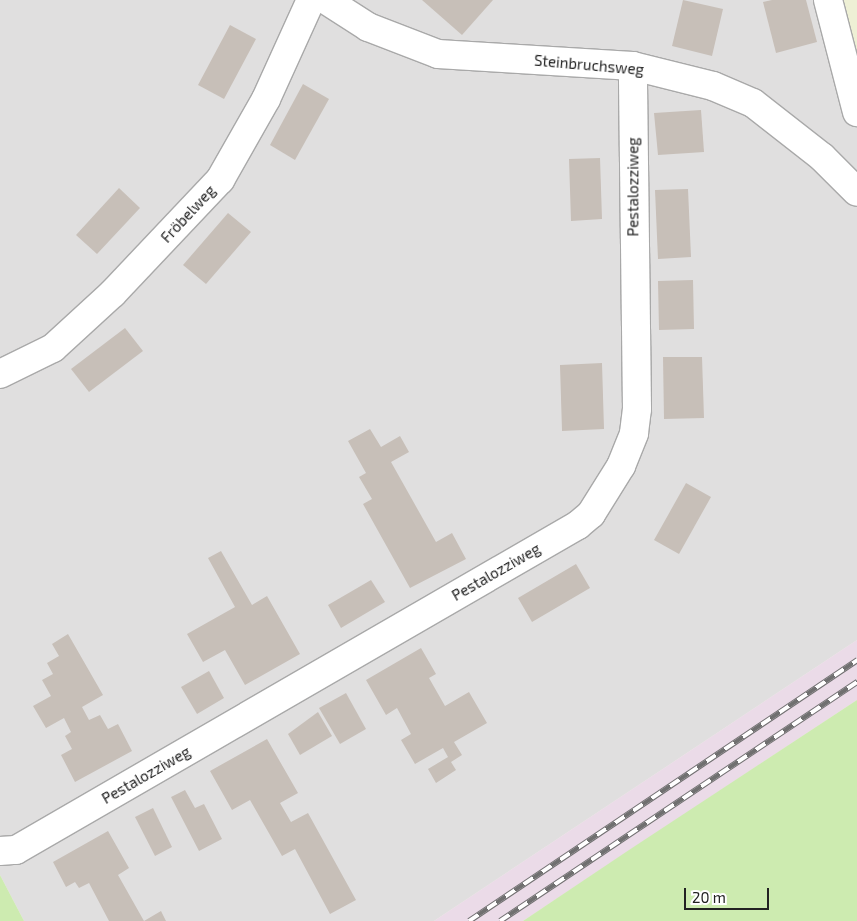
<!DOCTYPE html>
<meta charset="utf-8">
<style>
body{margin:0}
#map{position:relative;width:857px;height:921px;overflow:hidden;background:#f2efe9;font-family:"Exo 2",sans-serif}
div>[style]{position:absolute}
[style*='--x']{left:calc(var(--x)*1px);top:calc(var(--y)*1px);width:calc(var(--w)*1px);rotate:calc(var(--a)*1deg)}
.residential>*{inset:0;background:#e0dfdf}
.industrial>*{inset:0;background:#ebdbe8}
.farmland>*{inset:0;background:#eef0d5}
.grass>*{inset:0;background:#cdebb0}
.building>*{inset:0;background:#c7bfb8}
.roads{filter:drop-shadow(1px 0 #a9a9a9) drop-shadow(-1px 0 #a9a9a9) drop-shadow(0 1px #a9a9a9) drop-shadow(0 -1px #a9a9a9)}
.minor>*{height:28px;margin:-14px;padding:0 14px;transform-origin:14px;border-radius:14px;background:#fff}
.rail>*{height:5.5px;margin-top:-2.75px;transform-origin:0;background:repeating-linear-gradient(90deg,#fff 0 11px,#707070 0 22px);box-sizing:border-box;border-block:1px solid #707070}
span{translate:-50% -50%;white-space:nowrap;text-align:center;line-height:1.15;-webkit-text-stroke:4px #fff;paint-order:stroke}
.street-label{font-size:15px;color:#222}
.scale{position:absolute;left:684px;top:888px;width:85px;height:22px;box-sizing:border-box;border:2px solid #222;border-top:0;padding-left:6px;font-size:15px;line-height:18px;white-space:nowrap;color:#222;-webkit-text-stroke:4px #fff;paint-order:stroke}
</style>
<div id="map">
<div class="residential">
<i style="clip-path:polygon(0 0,837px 0,857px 71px,857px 640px,434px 921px,24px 921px,0 875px)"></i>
</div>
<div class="industrial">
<i style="clip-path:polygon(857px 640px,857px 700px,523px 921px,434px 921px)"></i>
</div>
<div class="farmland">
<i style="clip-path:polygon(836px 0,857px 0,857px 70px)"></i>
</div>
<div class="grass">
<i style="clip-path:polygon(857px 700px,857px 921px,523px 921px,629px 850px)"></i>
<i style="clip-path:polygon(0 875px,24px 921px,0 921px)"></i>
</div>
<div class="building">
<i style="clip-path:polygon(422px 0,493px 0,462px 35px)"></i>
<i style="clip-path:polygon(683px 0,723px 9px,712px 56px,672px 46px)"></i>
<i style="clip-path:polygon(772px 0,806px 0,817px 42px,776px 53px,763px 2px)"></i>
<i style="clip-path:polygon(230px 25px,256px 39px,224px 99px,198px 85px)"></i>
<i style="clip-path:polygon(303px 84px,329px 99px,295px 160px,270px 145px)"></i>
<i style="clip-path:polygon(701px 110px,704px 152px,658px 155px,654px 113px)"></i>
<i style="clip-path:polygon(600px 158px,602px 219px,571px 221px,569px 159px)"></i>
<i style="clip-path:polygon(119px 188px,140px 208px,97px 254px,76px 235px)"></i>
<i style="clip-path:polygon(688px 189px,691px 257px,658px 259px,655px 190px)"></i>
<i style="clip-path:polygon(228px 213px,251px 232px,206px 284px,183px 265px)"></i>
<i style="clip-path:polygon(693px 280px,694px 329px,659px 330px,658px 281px)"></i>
<i style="clip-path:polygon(125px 328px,143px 351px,89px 392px,71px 369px)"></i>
<i style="clip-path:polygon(663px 357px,702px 357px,704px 418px,664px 419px)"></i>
<i style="clip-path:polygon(602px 363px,604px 429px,562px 431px,560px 365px)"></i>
<i style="clip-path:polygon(370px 429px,381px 447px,400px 436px,409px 452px,391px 462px,436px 542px,452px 533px,466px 559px,410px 588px,363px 504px,372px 499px,359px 477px,366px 473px,348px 441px)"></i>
<i style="clip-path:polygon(686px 483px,711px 497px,679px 554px,654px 540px)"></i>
<i style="clip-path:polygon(221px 551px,252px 605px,267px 596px,300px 654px,245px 685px,225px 650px,203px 662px,187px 634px,235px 607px,208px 558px)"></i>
<i style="clip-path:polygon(576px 564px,590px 588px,532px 622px,518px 598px)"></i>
<i style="clip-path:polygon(371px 580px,385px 602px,341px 628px,328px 605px)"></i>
<i style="clip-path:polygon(68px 634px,103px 695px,82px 707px,89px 720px,100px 715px,108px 729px,118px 724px,132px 751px,75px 782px,61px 755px,72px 749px,65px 736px,71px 732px,64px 718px,46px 728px,33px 706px,51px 696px,42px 680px,53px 674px,47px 663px,59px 656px,52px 644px)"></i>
<i style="clip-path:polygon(421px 648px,436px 674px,429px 678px,445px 706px,469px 692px,487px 723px,454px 742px,462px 755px,451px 762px,456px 770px,436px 783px,428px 769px,448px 757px,443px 748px,415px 764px,401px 740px,411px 734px,397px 708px,386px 715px,366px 680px)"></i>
<i style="clip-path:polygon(209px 671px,224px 698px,197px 714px,181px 687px)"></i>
<i style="clip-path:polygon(346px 693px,366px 729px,340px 744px,319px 708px)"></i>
<i style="clip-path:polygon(318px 712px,332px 736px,300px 755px,288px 734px)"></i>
<i style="clip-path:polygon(267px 739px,298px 793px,280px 803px,291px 822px,308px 813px,356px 900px,330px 914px,295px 849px,282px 856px,250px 800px,232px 810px,210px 771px)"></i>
<i style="clip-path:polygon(185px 790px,195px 808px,204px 804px,222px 839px,199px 851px,171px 797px)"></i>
<i style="clip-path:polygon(153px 808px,172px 847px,155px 856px,135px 817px)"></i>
<i style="clip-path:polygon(108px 831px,129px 868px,118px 875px,144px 921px,161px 911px,166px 921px,109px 921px,89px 883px,79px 888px,75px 882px,66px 887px,53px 862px)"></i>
</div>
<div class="roads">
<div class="minor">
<i style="--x:326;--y:0;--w:50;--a:32.7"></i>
<i style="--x:368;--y:27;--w:75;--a:21.1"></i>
<i style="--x:438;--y:54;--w:195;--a:3.5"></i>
<i style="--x:633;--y:66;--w:82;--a:14"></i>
<i style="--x:713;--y:86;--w:43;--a:23"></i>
<i style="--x:753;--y:103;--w:88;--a:38"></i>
<i style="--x:822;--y:157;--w:49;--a:45"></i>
<i style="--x:828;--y:0;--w:116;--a:75.5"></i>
<i style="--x:0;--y:374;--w:59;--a:-26.1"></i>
<i style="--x:53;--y:348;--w:81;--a:-42.5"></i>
<i style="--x:113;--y:293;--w:156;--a:-46.6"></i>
<i style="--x:220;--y:180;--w:93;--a:-60.4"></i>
<i style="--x:266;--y:99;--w:109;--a:-65.6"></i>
<i style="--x:0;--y:851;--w:16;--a:-4"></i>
<i style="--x:16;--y:850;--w:649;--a:-30.04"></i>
<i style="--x:578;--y:525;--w:17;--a:-40"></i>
<i style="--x:591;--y:514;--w:57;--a:-58"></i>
<i style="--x:621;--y:466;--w:35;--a:-68"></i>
<i style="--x:634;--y:433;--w:24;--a:-83"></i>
<i style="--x:637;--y:409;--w:343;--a:-90.7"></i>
</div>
</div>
<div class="rail">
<i style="--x:469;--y:921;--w:468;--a:-33.9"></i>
<i style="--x:500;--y:921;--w:430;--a:-33.8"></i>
</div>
<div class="street-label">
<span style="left:589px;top:65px;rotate:5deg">Steinbruchsweg</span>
<span style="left:633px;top:187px;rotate:-90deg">Pestalozziweg</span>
<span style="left:188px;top:214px;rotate:-47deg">Fröbelweg</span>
<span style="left:496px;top:572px;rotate:-30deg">Pestalozziweg</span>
<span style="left:146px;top:775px;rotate:-30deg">Pestalozziweg</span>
</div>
<div class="scale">20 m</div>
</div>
